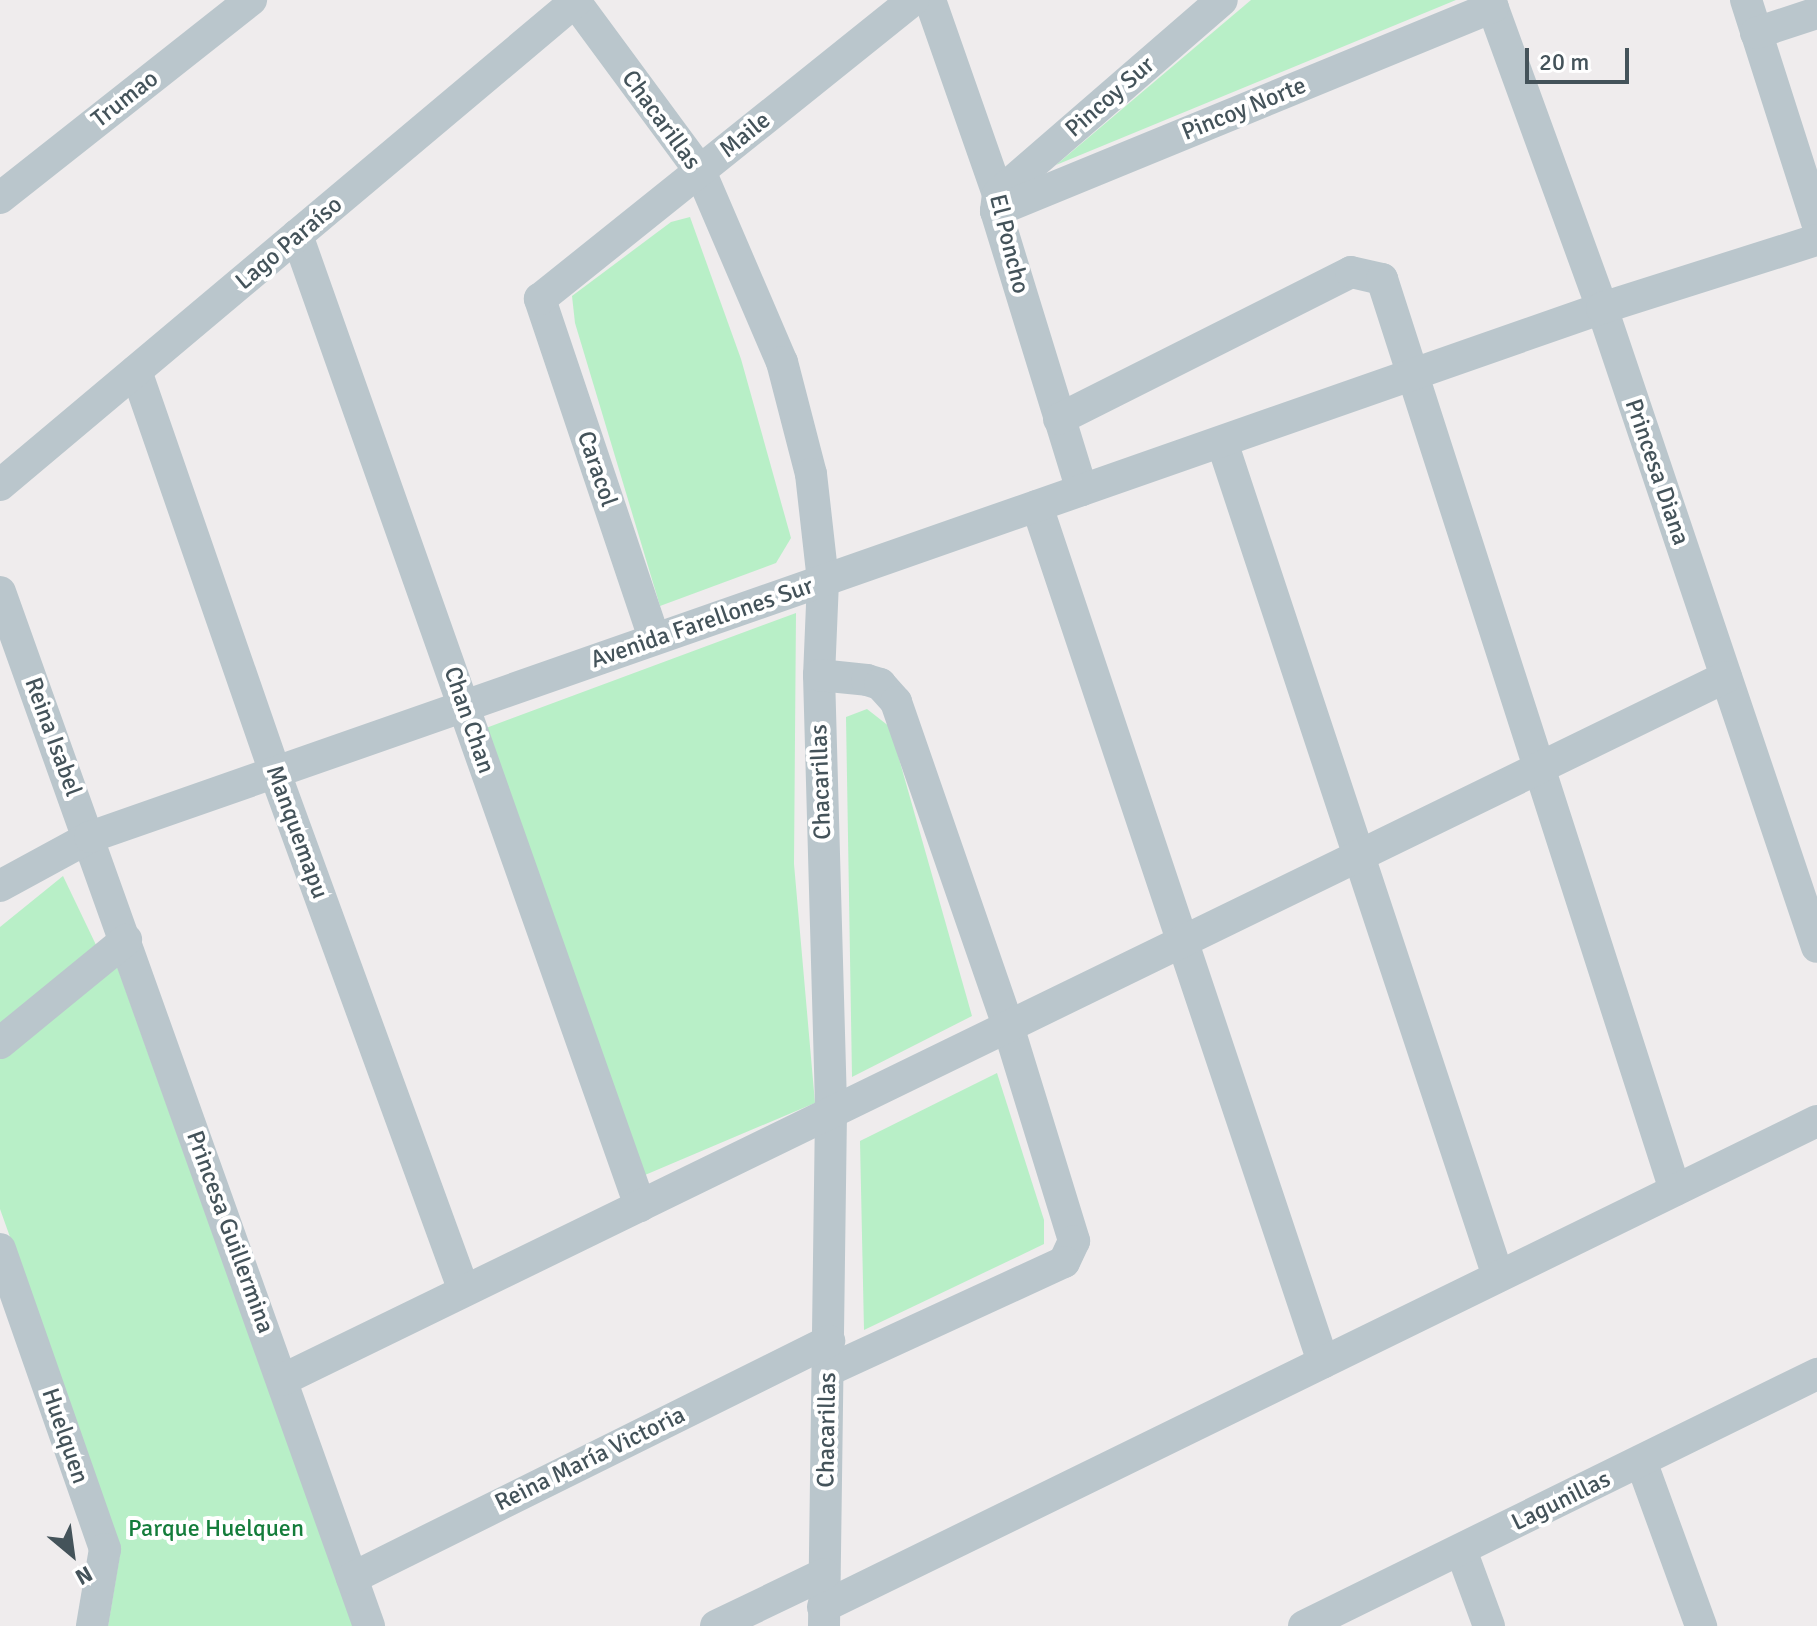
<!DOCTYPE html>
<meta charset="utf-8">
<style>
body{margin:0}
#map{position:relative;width:1817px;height:1626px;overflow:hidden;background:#efeced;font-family:Signika,sans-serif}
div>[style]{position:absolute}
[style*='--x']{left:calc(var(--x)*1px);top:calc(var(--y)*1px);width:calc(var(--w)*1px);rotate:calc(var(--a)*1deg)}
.green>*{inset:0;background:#b8efc7}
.street>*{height:32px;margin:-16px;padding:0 16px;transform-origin:16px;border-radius:16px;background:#bac6cc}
span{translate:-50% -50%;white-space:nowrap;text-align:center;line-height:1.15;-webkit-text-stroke:8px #fff;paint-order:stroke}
.street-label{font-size:24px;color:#44535a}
.park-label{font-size:24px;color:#147d3b}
.north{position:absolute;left:32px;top:1514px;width:80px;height:80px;-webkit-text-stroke:6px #fff;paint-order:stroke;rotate:151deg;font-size:22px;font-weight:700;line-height:32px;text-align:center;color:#44535a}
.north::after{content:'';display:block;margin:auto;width:28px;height:36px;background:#44535a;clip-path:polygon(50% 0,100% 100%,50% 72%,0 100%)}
.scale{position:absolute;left:1525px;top:48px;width:104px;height:36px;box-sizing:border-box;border:4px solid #44535a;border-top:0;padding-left:10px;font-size:24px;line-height:28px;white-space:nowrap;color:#44535a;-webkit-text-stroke:6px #fff;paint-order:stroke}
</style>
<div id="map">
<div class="green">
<i style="clip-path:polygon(1251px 0,1456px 0,1056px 165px)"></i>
<i style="clip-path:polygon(690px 217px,741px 359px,791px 538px,776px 563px,660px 606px,575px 323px,572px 296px,671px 222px)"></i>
<i style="clip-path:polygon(796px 613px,794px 864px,815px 1103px,645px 1175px,486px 728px)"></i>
<i style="clip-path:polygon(867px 709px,890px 727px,972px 1016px,852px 1077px,846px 717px)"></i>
<i style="clip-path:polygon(63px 876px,97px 947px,0 1025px,0 927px)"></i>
<i style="clip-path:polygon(117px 966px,353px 1626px,108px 1626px,121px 1548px,0 1209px,0 1054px)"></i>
<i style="clip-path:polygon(997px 1073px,1044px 1220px,1044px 1244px,864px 1330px,860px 1141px)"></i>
</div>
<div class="street">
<i style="--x:574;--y:0;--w:212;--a:53.6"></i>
<i style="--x:700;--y:171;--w:208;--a:66.8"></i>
<i style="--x:782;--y:362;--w:116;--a:75.5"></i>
<i style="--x:811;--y:474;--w:108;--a:83.6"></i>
<i style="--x:823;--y:581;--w:94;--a:92.4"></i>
<i style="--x:819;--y:675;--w:437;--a:88.4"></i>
<i style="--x:831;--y:1112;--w:514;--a:90.78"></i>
<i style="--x:930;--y:0;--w:206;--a:70.7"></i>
<i style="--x:998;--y:194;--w:17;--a:97"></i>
<i style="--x:996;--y:211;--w:292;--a:72.9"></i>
<i style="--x:1490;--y:0;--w:328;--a:70"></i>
<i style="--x:1602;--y:308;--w:674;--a:71.4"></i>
<i style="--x:1746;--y:0;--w:233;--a:72.3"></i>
<i style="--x:1756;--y:33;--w:64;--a:-18.2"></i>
<i style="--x:998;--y:194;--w:296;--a:-40.9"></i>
<i style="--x:0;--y:198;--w:320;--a:-38.3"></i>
<i style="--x:996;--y:211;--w:537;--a:-22.32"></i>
<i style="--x:297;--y:235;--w:1030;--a:70.54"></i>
<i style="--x:136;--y:371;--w:425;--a:70.9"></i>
<i style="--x:275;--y:773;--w:551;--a:69.95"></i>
<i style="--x:1059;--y:419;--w:327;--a:-26.7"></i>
<i style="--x:1351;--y:272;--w:32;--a:13"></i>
<i style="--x:1382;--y:279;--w:957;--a:72.17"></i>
<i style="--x:1222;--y:442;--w:878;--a:71.69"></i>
<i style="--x:0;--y:485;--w:754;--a:-40.05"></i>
<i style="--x:1037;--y:506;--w:903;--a:71.52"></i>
<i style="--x:0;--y:592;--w:1098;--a:70.36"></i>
<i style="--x:654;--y:638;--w:358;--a:-108.6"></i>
<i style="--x:540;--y:299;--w:478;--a:-38.7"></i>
<i style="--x:819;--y:675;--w:48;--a:5.9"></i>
<i style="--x:867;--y:680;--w:14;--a:17"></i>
<i style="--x:880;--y:684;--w:24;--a:48"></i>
<i style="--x:896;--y:702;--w:343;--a:70.9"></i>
<i style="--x:1008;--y:1026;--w:225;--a:72.9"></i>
<i style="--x:1074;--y:1241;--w:23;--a:115"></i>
<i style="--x:1064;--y:1262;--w:259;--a:155.3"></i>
<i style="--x:0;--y:886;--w:102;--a:-28.6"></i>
<i style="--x:90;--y:837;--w:1602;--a:-19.28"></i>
<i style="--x:1602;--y:308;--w:225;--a:-17.6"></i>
<i style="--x:0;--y:1043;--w:163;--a:-39.3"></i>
<i style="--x:0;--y:1249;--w:318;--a:70.7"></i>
<i style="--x:105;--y:1549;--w:78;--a:99.6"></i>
<i style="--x:282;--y:1380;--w:1606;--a:-25.96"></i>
<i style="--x:1641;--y:1461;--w:176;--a:70"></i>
<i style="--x:1461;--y:1550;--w:81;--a:69.8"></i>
<i style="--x:352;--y:1578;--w:533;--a:-26.42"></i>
<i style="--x:823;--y:1607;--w:1106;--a:-26.06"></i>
<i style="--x:716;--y:1626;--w:120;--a:-25.7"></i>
<i style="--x:1304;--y:1626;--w:572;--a:-26.16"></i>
</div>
<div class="street-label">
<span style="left:1110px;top:97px;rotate:-41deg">Pincoy Sur</span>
<span style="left:125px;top:99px;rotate:-38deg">Trumao</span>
<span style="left:1244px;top:109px;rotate:-22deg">Pincoy Norte</span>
<span style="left:661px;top:120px;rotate:54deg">Chacarillas</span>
<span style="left:745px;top:135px;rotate:-39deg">Maile</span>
<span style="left:289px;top:243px;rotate:-40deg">Lago Paraíso</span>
<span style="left:1009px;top:244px;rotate:76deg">El Poncho</span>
<span style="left:597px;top:469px;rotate:71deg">Caracol</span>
<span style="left:1657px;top:472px;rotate:71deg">Princesa Diana</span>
<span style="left:702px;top:623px;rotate:-19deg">Avenida Farellones Sur</span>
<span style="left:469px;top:720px;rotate:71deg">Chan Chan</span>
<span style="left:53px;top:737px;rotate:70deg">Reina Isabel</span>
<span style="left:821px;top:782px;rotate:-92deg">Chacarillas</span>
<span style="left:297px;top:832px;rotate:70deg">Manquemapu</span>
<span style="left:230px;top:1232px;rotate:70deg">Princesa Guillermina</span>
<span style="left:827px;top:1430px;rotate:-89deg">Chacarillas</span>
<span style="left:65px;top:1436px;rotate:71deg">Huelquen</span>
<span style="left:590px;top:1459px;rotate:-26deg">Reina María Victoria</span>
<span style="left:1561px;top:1501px;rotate:-26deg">Lagunillas</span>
</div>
<div class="park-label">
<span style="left:216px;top:1529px">Parque Huelquen</span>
</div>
<div class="north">N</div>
<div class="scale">20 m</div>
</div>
